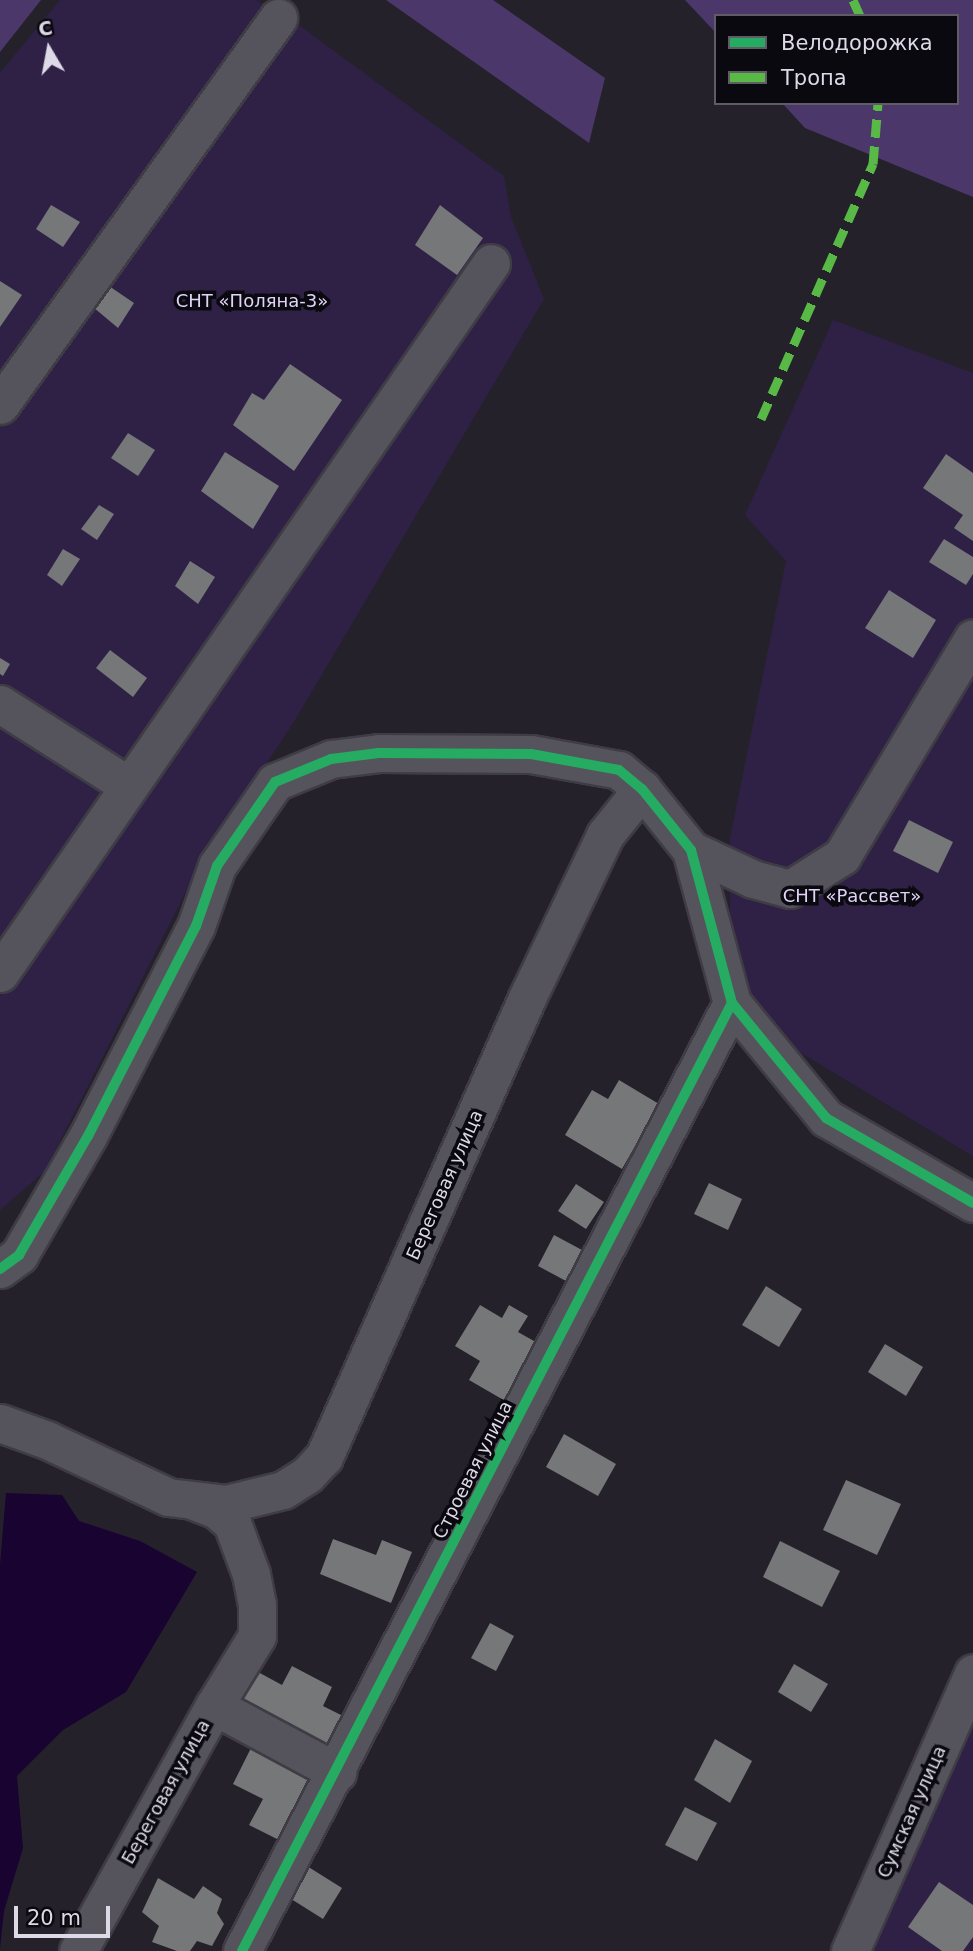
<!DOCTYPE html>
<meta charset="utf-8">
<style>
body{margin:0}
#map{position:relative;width:973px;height:1951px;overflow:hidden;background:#24212b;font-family:"DejaVu Sans",sans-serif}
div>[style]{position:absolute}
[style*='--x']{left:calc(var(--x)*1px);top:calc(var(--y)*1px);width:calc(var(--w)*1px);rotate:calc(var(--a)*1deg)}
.green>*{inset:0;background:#2f2146}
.forest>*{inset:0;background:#4b376a}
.water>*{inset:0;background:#190331}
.building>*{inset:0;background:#757778}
.roads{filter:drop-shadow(2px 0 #3f3c45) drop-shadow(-2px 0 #3f3c45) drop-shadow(0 2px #3f3c45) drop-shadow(0 -2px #3f3c45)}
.minor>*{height:37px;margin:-18.5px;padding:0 18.5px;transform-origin:18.5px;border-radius:18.5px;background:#55535b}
.quiet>*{height:9px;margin-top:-4.5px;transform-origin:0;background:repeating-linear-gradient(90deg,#58b947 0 18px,transparent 0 27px)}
.cycleway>*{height:10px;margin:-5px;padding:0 5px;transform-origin:5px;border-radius:5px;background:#26ab63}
span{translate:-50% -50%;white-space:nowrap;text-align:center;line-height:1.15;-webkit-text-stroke:7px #0b0910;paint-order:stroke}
.park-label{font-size:18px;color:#dfd3f7}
.street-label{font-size:18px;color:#ddd9e6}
.legend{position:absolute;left:714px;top:14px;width:245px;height:91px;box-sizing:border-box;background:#0b0910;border:2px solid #5f5c66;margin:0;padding:9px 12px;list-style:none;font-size:21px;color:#ddd9e6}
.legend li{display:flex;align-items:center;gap:14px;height:35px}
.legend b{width:35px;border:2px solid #5f5c66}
.north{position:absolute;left:14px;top:14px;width:70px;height:70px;-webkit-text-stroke:5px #0b0910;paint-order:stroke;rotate:350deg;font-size:19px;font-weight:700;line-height:28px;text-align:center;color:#ddd9e6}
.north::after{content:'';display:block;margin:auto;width:24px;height:32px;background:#ddd9e6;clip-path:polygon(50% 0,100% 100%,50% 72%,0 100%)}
.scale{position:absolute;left:14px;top:1906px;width:96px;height:32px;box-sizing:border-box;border:4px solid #ddd9e6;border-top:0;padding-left:9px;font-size:21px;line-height:24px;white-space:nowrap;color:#ddd9e6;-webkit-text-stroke:5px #0b0910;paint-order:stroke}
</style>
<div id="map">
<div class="green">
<i style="clip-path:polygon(60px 0,256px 0,292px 20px,504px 176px,511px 217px,544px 299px,295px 720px,198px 868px,45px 1171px,0 1210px,0 73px)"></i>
<i style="clip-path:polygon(833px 320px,973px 373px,973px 1156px,766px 1032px,730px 941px,730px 838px,786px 561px,745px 515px)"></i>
<i style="clip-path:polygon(973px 1710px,973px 1951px,869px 1951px)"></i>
</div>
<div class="forest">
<i style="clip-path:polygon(0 0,41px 0,0 52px)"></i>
<i style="clip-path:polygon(386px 0,493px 0,605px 78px,589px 143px)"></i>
<i style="clip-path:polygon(685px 0,973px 0,973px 197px,805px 128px,782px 103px,957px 103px,957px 16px,716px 16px,716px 33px)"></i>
</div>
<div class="water">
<i style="clip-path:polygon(6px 1493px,62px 1495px,79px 1521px,140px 1541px,197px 1572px,126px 1692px,63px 1730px,17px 1776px,23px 1848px,4px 1911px,0 1948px,0 1565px)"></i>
</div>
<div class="building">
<i style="clip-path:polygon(51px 205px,80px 222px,63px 247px,36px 229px)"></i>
<i style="clip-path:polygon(440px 205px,483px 238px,457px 275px,415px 245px)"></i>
<i style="clip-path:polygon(0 281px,22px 295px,0 327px)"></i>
<i style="clip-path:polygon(109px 286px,134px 303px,118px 328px,93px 307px)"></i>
<i style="clip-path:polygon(290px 364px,342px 400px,294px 471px,233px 425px,252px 393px,264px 400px)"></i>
<i style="clip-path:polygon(128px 433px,155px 450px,138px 476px,111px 458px)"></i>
<i style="clip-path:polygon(225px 452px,279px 486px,253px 529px,201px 491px)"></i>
<i style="clip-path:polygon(946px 454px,973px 473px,973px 541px,954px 528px,963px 515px,923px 488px)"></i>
<i style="clip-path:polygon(99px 505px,114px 514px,97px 540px,81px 529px)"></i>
<i style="clip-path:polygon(944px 539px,973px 557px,973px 574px,966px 585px,929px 562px)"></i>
<i style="clip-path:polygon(63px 549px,80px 559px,62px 586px,47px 575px)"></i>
<i style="clip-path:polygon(190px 561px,215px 577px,198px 604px,175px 586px)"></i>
<i style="clip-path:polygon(889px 590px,936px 620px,913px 658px,865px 628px)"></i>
<i style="clip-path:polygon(110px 650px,147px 678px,133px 697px,96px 668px)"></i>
<i style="clip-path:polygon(0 658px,10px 664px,3px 676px,0 674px)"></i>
<i style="clip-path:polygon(909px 820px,953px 842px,938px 873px,893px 851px)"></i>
<i style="clip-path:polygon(619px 1080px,659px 1104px,622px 1169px,565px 1135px,592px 1090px,608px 1099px)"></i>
<i style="clip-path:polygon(709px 1183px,742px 1199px,728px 1230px,694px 1214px)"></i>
<i style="clip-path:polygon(576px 1184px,604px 1202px,586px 1229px,558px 1211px)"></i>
<i style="clip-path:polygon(554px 1235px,582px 1250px,566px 1281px,538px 1266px)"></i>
<i style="clip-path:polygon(766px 1286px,802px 1309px,779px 1347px,742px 1325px)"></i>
<i style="clip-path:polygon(480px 1305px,502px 1318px,509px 1305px,528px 1316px,518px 1332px,541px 1345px,507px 1402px,469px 1380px,480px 1361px,455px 1346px)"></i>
<i style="clip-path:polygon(885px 1344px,923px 1367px,906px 1396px,868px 1372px)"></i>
<i style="clip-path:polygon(564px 1434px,616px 1464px,598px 1496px,546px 1467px)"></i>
<i style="clip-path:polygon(846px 1480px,901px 1504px,877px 1555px,823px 1530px)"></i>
<i style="clip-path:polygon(333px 1539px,376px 1555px,382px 1540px,412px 1552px,391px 1603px,320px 1574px)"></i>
<i style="clip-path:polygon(780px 1541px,840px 1571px,822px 1607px,763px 1577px)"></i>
<i style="clip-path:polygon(490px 1623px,514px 1636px,496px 1671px,471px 1658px)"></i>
<i style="clip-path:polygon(794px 1664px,828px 1684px,811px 1712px,778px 1692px)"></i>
<i style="clip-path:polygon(292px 1666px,332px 1687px,323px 1706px,343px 1716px,326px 1749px,241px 1704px,258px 1672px,282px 1685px)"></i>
<i style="clip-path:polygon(715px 1739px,752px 1761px,730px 1803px,694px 1780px)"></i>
<i style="clip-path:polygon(251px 1748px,314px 1781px,283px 1842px,249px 1825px,263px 1799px,233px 1784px)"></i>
<i style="clip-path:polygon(685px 1807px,717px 1823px,697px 1861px,665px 1845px)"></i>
<i style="clip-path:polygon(299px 1861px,342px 1888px,323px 1919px,280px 1892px)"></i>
<i style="clip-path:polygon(158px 1878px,194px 1899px,203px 1886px,222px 1899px,217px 1913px,224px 1924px,212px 1946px,197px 1941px,190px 1951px,177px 1951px,152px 1942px,159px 1926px,142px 1912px)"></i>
<i style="clip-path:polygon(939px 1882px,973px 1905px,973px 1937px,963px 1951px,942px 1951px,908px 1927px)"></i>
</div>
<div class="roads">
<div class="minor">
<i style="--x:0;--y:405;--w:477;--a:-54.3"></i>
<i style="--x:0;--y:704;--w:149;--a:32.4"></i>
<i style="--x:691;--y:850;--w:68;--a:25.1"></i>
<i style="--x:753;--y:879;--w:38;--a:15"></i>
<i style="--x:790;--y:889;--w:62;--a:-32.4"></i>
<i style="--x:842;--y:856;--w:254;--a:-59"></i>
<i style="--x:0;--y:973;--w:863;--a:-55.33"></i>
<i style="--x:0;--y:1269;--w:24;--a:-36"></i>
<i style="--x:19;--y:1255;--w:138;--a:-59.9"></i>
<i style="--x:88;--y:1136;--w:236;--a:-62.8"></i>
<i style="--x:196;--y:926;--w:64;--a:-70.7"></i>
<i style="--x:217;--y:866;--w:102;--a:-55.4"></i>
<i style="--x:275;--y:782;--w:61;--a:-22.3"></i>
<i style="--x:331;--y:759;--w:48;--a:-7.1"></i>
<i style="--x:379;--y:753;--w:152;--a:0.4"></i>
<i style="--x:531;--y:754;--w:89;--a:10.3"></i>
<i style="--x:619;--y:770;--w:30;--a:40"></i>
<i style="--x:642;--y:789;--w:78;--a:51.2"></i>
<i style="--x:691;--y:850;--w:158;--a:75"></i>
<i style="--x:732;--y:1003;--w:149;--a:50.7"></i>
<i style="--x:826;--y:1118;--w:170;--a:30"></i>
<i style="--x:0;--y:1423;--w:50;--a:19.9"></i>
<i style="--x:47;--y:1440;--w:134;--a:25.2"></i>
<i style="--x:168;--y:1497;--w:58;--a:6.9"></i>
<i style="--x:226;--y:1504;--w:59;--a:-13.8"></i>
<i style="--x:283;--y:1490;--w:28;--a:-32"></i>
<i style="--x:307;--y:1475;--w:25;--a:-47"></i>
<i style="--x:324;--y:1457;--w:502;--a:-66.14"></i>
<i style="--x:527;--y:998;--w:181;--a:-64.4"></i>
<i style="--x:605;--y:835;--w:59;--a:-51.2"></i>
<i style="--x:194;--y:1501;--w:25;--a:21"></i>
<i style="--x:217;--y:1510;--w:20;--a:41"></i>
<i style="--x:232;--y:1523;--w:54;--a:69.6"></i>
<i style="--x:251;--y:1574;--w:31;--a:79"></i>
<i style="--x:257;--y:1604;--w:32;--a:90"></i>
<i style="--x:257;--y:1636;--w:82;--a:121.6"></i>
<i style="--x:214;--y:1706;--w:140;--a:28.2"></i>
<i style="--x:78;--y:1951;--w:280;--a:-61"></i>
<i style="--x:242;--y:1951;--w:1067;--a:-62.67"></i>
<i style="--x:850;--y:1951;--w:304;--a:-66.1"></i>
</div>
</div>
<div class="quiet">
<i style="--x:853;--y:0;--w:17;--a:66"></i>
<i style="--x:761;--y:419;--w:279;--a:-66.3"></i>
<i style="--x:873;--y:164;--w:61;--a:-85.3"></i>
</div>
<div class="cycleway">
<i style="--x:0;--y:1269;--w:24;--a:-36"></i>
<i style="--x:19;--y:1255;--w:138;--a:-59.9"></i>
<i style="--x:88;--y:1136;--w:236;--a:-62.8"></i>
<i style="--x:196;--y:926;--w:64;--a:-70.7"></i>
<i style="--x:217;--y:866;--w:102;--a:-55.4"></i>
<i style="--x:275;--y:782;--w:61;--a:-22.3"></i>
<i style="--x:331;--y:759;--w:48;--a:-7.1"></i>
<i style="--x:379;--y:753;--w:152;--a:0.4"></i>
<i style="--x:531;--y:754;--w:89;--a:10.3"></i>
<i style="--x:619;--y:770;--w:30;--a:40"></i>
<i style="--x:642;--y:789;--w:78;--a:51.2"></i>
<i style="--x:691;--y:850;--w:158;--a:75"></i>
<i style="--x:732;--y:1003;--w:149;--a:50.7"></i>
<i style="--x:826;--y:1118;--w:170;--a:30"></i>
<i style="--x:242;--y:1951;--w:1067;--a:-62.67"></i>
</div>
<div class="park-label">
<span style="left:252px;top:301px">СНТ «Поляна-3»</span>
<span style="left:852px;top:896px">СНТ «Рассвет»</span>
</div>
<div class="street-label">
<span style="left:445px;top:1185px;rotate:-66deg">Береговая улица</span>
<span style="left:473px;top:1470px;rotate:-63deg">Строевая улица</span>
<span style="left:166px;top:1792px;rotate:-61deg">Береговая улица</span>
<span style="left:912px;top:1812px;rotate:-66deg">Сумская улица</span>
</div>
<ul class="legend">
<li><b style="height:9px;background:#26ab63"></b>Велодорожка</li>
<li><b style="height:9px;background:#58b947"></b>Тропа</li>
</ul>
<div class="north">С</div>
<div class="scale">20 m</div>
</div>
